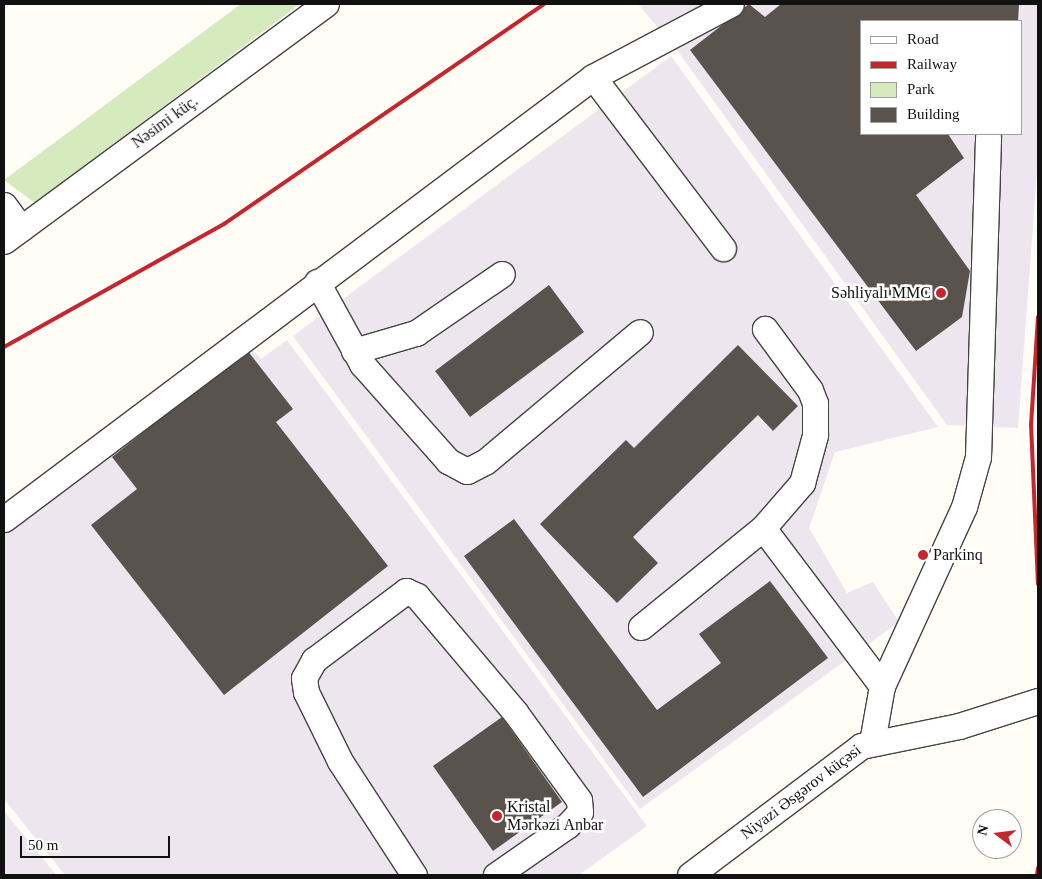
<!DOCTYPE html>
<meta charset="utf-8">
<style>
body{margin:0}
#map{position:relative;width:1042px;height:879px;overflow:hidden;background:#fffdf5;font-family:Georgia,serif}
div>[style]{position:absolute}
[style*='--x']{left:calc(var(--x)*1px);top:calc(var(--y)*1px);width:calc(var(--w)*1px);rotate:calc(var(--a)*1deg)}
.industrial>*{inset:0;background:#eee6ef}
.green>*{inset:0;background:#d5ebbd}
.building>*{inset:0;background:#5a524d}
.roads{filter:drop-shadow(1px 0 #444) drop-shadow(-1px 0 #444) drop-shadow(0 1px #444) drop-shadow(0 -1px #444)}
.minor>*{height:25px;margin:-12.5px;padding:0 12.5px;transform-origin:12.5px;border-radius:12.5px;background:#fff}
.rail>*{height:4px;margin:-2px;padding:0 2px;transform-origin:2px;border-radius:2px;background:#c4262e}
.dots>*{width:14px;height:14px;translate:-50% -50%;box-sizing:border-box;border:2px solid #fff;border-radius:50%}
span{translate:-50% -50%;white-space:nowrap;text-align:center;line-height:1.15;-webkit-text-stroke:5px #fff;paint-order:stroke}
.street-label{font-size:16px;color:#111}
.poi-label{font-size:16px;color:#111}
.right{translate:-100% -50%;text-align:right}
.left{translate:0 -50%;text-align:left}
.frame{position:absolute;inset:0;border:5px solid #111;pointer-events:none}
.legend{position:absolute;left:860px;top:20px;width:162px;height:115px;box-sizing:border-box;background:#fff;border:1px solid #a0a0a0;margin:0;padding:6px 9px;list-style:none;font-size:15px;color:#111}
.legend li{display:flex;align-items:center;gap:10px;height:25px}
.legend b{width:25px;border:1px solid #a0a0a0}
.north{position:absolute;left:972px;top:809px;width:50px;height:50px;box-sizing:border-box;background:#fff;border:1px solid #a0a0a0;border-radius:50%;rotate:285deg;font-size:14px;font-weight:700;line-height:20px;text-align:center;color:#111}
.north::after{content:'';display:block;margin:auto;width:18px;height:22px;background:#c4262e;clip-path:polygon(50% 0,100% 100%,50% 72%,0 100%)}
.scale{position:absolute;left:20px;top:836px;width:150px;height:22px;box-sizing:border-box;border:2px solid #111;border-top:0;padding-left:6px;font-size:15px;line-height:18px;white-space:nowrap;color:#111;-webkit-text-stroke:4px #fff;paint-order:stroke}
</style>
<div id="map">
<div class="industrial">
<i style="clip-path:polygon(evenodd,638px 4px,1038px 4px,1038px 158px,1018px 428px,947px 425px,679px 53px,638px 4px,861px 21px,1021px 21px,1021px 134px,861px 134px,861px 21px)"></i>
<i style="clip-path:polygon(671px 56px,938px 427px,835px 452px,809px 528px,847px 593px,873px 582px,899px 622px,640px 809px,293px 336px)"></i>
<i style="clip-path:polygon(287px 340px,647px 826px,579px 875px,65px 875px,4px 799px,4px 532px,246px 343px,261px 359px)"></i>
<i style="clip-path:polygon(4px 811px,56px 875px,4px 875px)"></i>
</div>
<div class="green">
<i style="clip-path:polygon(241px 4px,300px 4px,35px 203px,4px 180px)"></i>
</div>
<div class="building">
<i style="clip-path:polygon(749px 4px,765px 17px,781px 4px,1019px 4px,1018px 21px,861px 21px,861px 134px,948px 134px,964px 158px,916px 195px,970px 271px,962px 317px,916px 351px,690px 50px)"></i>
<i style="clip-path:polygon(549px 285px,584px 332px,470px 417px,435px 371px)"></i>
<i style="clip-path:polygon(738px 345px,798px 406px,773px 431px,758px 415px,633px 537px,658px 563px,617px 603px,540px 524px,626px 440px,634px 448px)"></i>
<i style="clip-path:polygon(247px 350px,293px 409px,276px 422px,388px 566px,224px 695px,91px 525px,137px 489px,112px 457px)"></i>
<i style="clip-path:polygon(514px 519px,657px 710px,721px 663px,699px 634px,770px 581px,828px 658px,643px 797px,464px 556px)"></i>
<i style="clip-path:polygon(502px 717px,562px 802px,493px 851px,433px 766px)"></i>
</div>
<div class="roads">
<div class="minor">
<i style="--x:593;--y:77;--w:215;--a:52.8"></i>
<i style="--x:4;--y:205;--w:29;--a:54"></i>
<i style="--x:4;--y:241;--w:400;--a:-36.4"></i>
<i style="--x:317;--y:282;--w:94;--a:61.2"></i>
<i style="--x:362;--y:364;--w:130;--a:48.4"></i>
<i style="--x:448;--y:461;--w:21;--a:28"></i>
<i style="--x:467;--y:471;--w:20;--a:-27"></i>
<i style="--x:485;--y:462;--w:202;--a:-40"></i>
<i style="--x:354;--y:351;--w:65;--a:-16.2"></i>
<i style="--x:416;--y:333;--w:104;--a:-34.5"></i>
<i style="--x:4;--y:519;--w:736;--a:-36.89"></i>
<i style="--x:593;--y:77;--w:156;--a:-27.9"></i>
<i style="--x:763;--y:528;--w:198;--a:53"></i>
<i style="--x:641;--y:627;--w:157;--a:-39.1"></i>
<i style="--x:763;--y:528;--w:60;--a:-49.1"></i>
<i style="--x:802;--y:483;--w:50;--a:-74.8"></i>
<i style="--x:815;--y:435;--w:32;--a:-90"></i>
<i style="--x:815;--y:403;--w:14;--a:-111"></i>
<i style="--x:810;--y:390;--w:76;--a:-126.4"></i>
<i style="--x:872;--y:742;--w:57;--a:-79.9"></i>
<i style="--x:882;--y:686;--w:197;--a:-65.4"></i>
<i style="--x:964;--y:507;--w:52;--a:-74.4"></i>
<i style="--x:978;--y:457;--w:320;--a:-88.2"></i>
<i style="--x:414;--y:875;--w:136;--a:-123"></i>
<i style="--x:340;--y:761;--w:77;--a:-116.2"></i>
<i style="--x:306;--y:692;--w:14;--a:-98"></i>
<i style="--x:304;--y:678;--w:21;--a:-61"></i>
<i style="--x:314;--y:660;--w:115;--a:-36.9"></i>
<i style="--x:406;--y:591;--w:12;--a:24"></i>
<i style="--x:417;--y:596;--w:152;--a:49.8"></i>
<i style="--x:515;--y:712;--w:109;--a:54"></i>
<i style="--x:579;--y:800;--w:12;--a:85"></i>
<i style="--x:580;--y:812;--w:18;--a:133"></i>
<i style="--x:568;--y:825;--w:88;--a:145.2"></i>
<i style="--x:690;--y:875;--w:214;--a:-37"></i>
<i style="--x:861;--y:746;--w:100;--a:-11.5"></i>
<i style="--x:959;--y:726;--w:83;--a:-17.6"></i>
</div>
</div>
<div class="rail">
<i style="--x:1038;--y:317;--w:107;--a:93.7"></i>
<i style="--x:1031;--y:424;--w:160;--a:87.5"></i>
<i style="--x:4;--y:347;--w:252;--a:-29.2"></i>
<i style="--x:224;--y:224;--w:388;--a:-34.5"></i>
<i style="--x:1037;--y:875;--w:7;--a:-82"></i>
</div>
<div class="dots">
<i style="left:941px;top:293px;background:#c4262e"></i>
<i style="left:923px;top:555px;background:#c4262e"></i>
<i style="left:497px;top:816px;background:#c4262e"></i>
</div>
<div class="street-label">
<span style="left:165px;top:122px;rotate:-36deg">Nəsimi küç.</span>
<span style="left:801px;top:792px;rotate:-37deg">Niyazi Əsgərov küçəsi</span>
</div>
<div class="poi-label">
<span class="right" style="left:931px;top:293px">Səhliyalı MMC</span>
<span class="left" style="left:933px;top:555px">Parkinq</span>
<span class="left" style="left:507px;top:816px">Kristal<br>Mərkəzi Anbar</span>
</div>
<div class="frame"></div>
<ul class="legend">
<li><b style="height:6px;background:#fff"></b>Road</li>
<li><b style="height:6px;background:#c4262e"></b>Railway</li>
<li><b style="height:14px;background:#d5ebbd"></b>Park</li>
<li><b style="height:14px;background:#5a524d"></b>Building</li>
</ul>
<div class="north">N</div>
<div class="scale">50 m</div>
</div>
